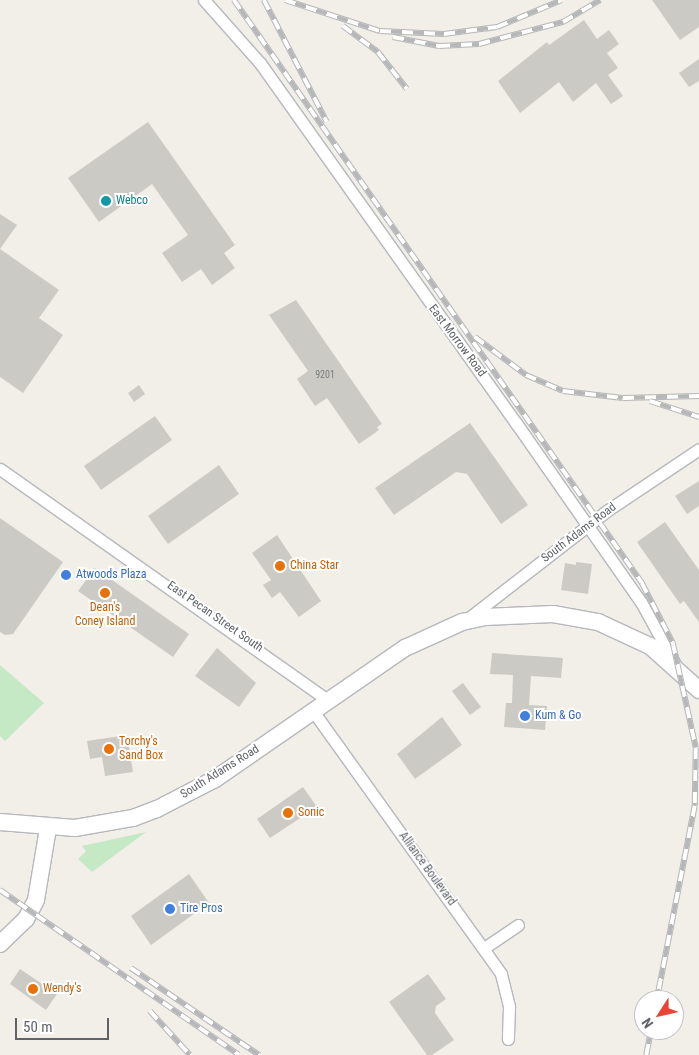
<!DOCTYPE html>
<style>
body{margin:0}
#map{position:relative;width:699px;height:1055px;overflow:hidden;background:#f1efe8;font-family:"Roboto Condensed",sans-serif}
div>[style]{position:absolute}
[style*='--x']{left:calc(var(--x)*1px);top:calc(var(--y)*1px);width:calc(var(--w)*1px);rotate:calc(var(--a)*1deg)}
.green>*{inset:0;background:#c5e8c5}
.building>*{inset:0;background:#cccac5}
.roads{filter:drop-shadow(1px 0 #b5b8bc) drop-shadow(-1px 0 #b5b8bc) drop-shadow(0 1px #b5b8bc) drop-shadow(0 -1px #b5b8bc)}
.street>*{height:11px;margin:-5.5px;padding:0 5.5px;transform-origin:5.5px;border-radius:5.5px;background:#fff}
.secondary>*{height:16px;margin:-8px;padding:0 8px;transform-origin:8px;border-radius:8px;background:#fff}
.rail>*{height:5.5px;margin-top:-2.75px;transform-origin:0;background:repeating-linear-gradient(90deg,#fff 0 11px,#b6b7b8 0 22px);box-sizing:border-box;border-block:1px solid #b6b7b8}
.dots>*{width:14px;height:14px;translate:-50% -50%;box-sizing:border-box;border:2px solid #fff;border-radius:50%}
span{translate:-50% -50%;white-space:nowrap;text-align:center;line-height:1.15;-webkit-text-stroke:4px #fff;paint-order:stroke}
.number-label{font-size:10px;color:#7a7d7f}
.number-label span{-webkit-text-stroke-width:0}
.culture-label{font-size:12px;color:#0d838f}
.left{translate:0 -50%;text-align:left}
.street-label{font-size:12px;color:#5f6368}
.food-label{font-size:12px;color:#c56008}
.shop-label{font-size:12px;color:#366cbe}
.north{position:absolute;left:634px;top:990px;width:50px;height:50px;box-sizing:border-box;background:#fff;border:1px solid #bfc1c3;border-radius:50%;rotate:235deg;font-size:14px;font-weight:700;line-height:20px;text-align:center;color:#5f6368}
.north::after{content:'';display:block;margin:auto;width:18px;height:22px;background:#ea4335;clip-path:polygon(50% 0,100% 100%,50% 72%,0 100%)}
.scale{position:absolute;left:15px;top:1018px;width:94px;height:22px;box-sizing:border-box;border:2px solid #5f6368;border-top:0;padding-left:6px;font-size:15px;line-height:18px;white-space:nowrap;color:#5f6368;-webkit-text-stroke:4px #fff;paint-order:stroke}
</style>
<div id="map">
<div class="green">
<i style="clip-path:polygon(0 665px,44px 703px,5px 741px,0 736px)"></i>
<i style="clip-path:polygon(146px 832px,92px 872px,78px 859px,86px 851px,82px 846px)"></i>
</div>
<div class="building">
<i style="clip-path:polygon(652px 0,699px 0,699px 27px,680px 40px)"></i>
<i style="clip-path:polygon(584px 20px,597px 39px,609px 30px,619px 44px,607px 53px,618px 68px,608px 75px,623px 96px,611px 104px,596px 83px,573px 102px,559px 82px,520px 113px,498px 81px,547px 42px,549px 45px)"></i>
<i style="clip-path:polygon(699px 59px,699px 81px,689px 87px,679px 73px)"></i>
<i style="clip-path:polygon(148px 122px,235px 245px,224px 253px,235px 268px,212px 285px,201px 269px,182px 282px,162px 253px,188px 235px,152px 184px,99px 222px,68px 178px)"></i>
<i style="clip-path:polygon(0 214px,17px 225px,0 249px,59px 290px,39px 318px,63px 335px,23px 393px,0 377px)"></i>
<i style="clip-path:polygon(296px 300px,382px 424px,377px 427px,379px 430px,359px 444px,327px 398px,315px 406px,297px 379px,308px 371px,269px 315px)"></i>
<i style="clip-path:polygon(139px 385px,145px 394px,134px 402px,128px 393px)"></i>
<i style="clip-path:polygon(155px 416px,172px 440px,101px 490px,84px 466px)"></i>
<i style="clip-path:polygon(470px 423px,528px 505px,501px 524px,467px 474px,456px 472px,394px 515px,375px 488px)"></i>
<i style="clip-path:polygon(219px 465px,239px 494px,168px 544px,148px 516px)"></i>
<i style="clip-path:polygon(699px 481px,699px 506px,687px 514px,675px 496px)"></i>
<i style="clip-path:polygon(0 518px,63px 562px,13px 634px,5px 635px,0 632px)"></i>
<i style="clip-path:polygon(665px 522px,699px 570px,699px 622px,684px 601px,680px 604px,637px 542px)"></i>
<i style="clip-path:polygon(277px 535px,321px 601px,299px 617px,280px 592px,272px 598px,263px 585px,271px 580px,252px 553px)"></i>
<i style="clip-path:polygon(576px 562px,592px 564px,588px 594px,561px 590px,565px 563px,576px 565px)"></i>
<i style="clip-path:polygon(95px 568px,189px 634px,173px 657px,78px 591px)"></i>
<i style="clip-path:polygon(217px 648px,256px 683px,239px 707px,195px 676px)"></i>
<i style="clip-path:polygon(492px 653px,563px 658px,561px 678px,531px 676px,529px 705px,547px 706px,545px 730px,504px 727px,506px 703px,512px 703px,513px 675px,490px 674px)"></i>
<i style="clip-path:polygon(463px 683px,481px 707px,470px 715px,452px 691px)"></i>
<i style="clip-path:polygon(442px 717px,462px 745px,415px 779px,397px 754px)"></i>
<i style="clip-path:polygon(127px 735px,133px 772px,105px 776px,102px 757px,90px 759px,87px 741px)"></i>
<i style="clip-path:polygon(303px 787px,317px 807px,270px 838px,257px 819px)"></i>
<i style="clip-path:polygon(189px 874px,209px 903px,151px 945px,131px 916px)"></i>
<i style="clip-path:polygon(20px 969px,57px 994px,46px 1010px,10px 984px)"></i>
<i style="clip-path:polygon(428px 974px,446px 999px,436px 1006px,435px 1013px,454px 1040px,432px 1055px,427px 1055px,389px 1002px)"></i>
</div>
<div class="roads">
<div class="street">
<i style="--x:204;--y:0;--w:84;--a:48.4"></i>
<i style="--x:260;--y:63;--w:442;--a:54.6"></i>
<i style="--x:516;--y:423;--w:218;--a:55.1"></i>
<i style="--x:641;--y:602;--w:71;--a:61.3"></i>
<i style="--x:0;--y:469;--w:401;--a:35.2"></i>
<i style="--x:466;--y:620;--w:176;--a:-37.8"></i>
<i style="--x:605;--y:512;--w:113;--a:-33.8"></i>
<i style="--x:313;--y:711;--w:323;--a:54.4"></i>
<i style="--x:501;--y:974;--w:34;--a:76"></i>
<i style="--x:509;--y:1007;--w:32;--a:92"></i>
<i style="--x:484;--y:948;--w:41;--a:-34.1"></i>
</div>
<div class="secondary">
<i style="--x:0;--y:822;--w:75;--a:4.6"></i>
<i style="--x:75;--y:828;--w:59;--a:-9.8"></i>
<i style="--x:133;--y:818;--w:26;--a:-21"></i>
<i style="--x:157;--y:809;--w:65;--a:-27.3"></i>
<i style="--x:215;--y:779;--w:231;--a:-34.6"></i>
<i style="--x:405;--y:648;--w:63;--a:-24.5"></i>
<i style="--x:462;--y:622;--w:24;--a:-12"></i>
<i style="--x:485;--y:617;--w:68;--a:-2.5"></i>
<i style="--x:553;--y:614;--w:46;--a:10.1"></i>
<i style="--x:598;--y:622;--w:57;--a:24.8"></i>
<i style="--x:650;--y:646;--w:66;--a:41.9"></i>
<i style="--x:0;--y:944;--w:36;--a:-44"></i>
<i style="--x:26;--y:919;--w:21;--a:-62"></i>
<i style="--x:36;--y:900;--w:73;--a:-80.5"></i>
</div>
</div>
<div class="rail">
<i style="--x:234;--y:0;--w:712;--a:55.01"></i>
<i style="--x:642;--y:583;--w:68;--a:62.7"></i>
<i style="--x:673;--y:643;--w:107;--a:77.6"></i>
<i style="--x:696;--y:748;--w:58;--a:91"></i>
<i style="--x:695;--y:806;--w:198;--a:101.1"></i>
<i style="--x:264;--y:0;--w:137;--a:62.7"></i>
<i style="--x:285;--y:0;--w:100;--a:18.1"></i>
<i style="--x:380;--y:31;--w:64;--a:2.7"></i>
<i style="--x:444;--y:34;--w:53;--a:-7.5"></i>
<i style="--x:497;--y:27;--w:70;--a:-22.6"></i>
<i style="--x:343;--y:26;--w:44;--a:36.6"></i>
<i style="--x:378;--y:52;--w:47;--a:51.9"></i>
<i style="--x:393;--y:37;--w:47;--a:11.1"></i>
<i style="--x:439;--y:46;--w:40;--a:-2.9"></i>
<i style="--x:479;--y:44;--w:87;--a:-14.7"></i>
<i style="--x:563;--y:22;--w:43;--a:-30.7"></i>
<i style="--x:475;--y:337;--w:64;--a:36.7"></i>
<i style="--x:526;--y:375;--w:40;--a:23.4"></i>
<i style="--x:563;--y:391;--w:60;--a:6.7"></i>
<i style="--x:623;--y:398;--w:76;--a:-1.5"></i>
<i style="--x:650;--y:401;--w:52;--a:18.1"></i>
<i style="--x:0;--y:890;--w:290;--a:34.6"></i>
<i style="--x:131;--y:968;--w:155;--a:34.2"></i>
<i style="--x:150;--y:1011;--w:59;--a:47.7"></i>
<i style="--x:646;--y:1055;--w:25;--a:-79"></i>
</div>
<div class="dots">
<i style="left:106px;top:201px;background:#0f9aa8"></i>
<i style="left:280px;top:566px;background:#e8710a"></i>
<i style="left:66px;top:575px;background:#3f7fe0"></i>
<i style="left:105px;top:593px;background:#e8710a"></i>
<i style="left:525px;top:716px;background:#3f7fe0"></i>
<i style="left:109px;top:749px;background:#e8710a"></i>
<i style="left:288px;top:813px;background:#e8710a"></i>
<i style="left:170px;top:909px;background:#3f7fe0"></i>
<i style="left:33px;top:989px;background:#e8710a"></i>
</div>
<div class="number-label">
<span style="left:325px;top:375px">9201</span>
</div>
<div class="culture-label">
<span class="left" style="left:116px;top:201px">Webco</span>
</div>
<div class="street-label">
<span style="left:457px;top:341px;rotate:53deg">East Morrow Road</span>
<span style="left:579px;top:533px;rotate:-37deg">South Adams Road</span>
<span style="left:215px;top:617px;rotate:35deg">East Pecan Street South</span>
<span style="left:220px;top:772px;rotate:-32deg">South Adams Road</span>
<span style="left:427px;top:869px;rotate:54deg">Alliance Boulevard</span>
</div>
<div class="food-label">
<span class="left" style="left:290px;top:566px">China Star</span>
<span style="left:105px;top:615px">Dean's<br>Coney Island</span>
<span class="left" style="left:119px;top:749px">Torchy's<br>Sand Box</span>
<span class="left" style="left:298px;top:813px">Sonic</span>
<span class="left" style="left:43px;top:989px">Wendy's</span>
</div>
<div class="shop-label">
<span class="left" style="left:76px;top:575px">Atwoods Plaza</span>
<span class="left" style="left:535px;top:716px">Kum &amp; Go</span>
<span class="left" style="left:180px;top:909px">Tire Pros</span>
</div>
<div class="north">N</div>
<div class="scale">50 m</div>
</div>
